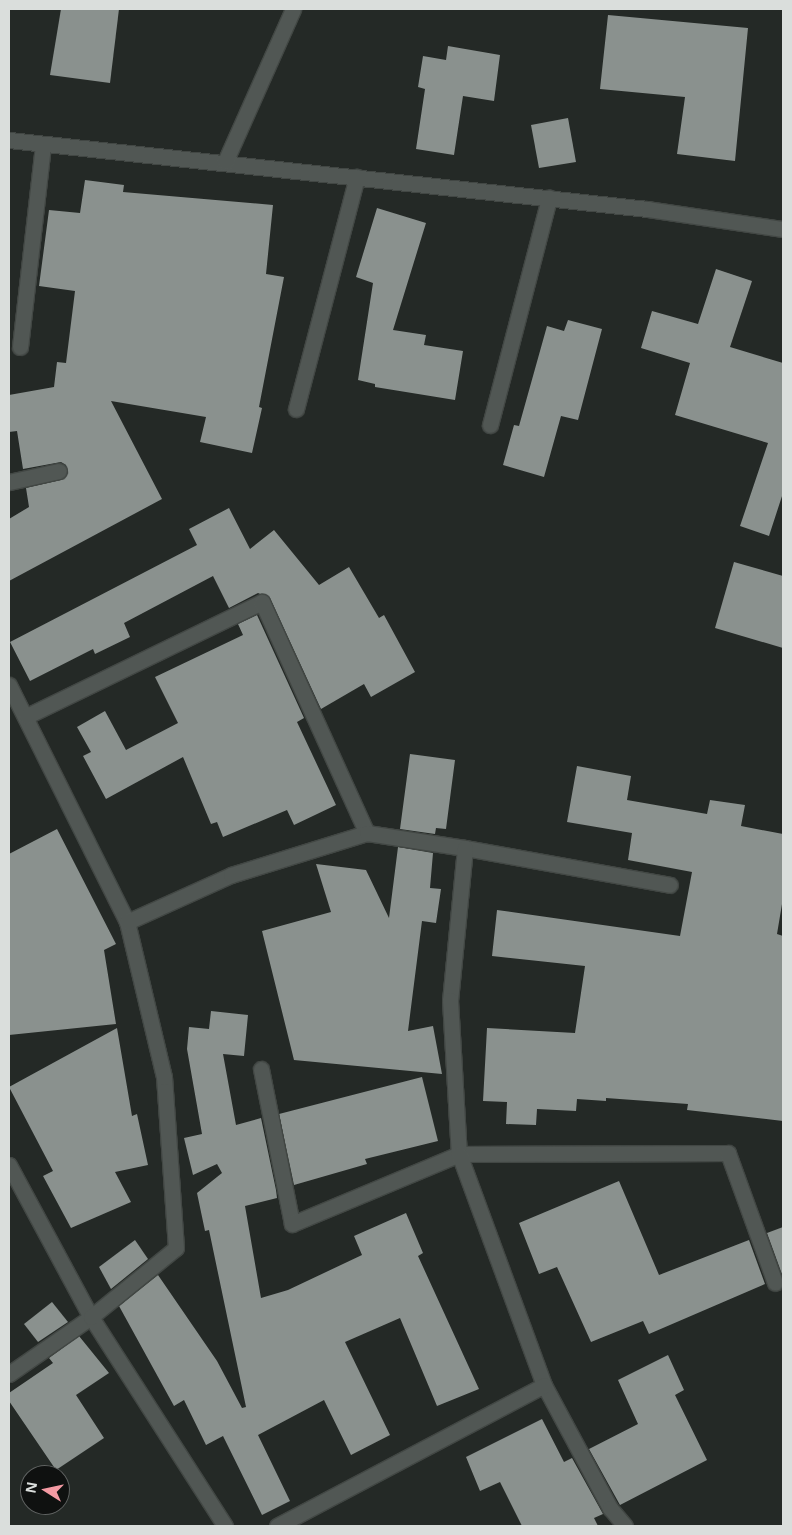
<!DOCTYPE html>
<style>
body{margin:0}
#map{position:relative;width:792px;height:1535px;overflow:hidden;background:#242926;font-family:"Noto Sans",sans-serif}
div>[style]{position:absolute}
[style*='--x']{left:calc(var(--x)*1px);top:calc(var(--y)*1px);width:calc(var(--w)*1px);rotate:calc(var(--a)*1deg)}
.building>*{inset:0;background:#8a918e}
.roads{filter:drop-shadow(1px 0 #424744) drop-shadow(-1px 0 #424744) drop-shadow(0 1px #424744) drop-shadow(0 -1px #424744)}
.lane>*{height:15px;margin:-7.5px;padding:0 7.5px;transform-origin:7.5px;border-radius:7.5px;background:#515754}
.street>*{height:15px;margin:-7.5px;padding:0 7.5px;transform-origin:7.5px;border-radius:7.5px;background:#515754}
span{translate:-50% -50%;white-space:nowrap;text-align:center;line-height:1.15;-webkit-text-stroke:5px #0f1110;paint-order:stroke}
.frame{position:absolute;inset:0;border:10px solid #dadedc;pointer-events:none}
.north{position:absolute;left:20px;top:1465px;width:50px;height:50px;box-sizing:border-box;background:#0f1110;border:1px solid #606362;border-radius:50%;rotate:280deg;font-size:14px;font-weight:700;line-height:20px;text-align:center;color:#dadedc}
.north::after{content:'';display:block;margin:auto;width:18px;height:22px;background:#f49aa3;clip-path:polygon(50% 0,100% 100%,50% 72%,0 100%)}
</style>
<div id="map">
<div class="building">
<i style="clip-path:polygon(61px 9px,119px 9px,110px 83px,50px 75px)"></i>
<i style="clip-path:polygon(608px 15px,748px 28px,735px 161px,677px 154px,685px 97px,600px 89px)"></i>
<i style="clip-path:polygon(448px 46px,500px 55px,494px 101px,463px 96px,454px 155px,416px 149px,425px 89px,418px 87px,423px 56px,446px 60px)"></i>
<i style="clip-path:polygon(568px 118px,576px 162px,539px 168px,531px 125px)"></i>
<i style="clip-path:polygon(85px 180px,124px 185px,123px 192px,273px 205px,266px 274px,284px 277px,259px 407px,262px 408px,252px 453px,200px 442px,206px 417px,111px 401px,162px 499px,9px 581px,9px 519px,29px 507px,26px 488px,61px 480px,68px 473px,66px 465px,61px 462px,23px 469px,17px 431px,9px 432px,9px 395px,54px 387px,57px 362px,66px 363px,75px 291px,39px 286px,49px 210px,80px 213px)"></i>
<i style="clip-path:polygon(377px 208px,426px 223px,393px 330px,426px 335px,424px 345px,463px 351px,455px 400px,375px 387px,375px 384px,358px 380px,373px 283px,356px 277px)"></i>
<i style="clip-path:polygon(716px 269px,752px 281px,730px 347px,783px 363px,783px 493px,769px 536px,740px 526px,768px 443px,675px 415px,690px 363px,641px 348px,652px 311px,698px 324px)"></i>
<i style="clip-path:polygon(568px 320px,602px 329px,578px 420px,561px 416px,544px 477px,503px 465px,514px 425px,519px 426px,547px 326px,564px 331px)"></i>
<i style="clip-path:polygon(229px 508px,250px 549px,274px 530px,319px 585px,349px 567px,379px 618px,384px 615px,415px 672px,371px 697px,364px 684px,321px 709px,270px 598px,258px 593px,229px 608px,213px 576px,124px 623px,130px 637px,95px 654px,93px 649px,30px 681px,10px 642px,197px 545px,189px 529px)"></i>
<i style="clip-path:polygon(734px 562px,783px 576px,783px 648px,715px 628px)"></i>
<i style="clip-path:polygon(257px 615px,304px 718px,297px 722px,336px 805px,294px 825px,287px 810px,223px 837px,217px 822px,211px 824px,183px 757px,106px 799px,83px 756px,91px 752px,77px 727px,105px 711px,126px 750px,178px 723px,155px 677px,243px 635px,238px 624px)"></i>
<i style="clip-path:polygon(410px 754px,455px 760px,446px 829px,436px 828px,435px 834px,400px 829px)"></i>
<i style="clip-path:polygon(577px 766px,631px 776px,627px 800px,707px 814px,710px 800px,745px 805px,741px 826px,783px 834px,783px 898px,777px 934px,783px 936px,783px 1121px,687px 1110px,688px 1104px,606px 1098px,606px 1101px,577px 1099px,576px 1111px,537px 1109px,536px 1125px,506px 1124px,507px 1102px,483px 1101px,487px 1028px,575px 1033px,585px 966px,492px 956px,497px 910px,680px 936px,692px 872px,628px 860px,632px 833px,567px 822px)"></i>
<i style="clip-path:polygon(57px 829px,116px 944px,104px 950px,116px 1024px,9px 1035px,9px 854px)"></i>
<i style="clip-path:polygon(398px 847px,433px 853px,430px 888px,441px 889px,436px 923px,422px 921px,408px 1031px,433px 1026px,442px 1074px,294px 1060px,262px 931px,331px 912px,316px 864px,366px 870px,389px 918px)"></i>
<i style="clip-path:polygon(211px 1011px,248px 1015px,244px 1056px,223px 1054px,236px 1125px,261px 1118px,276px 1190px,277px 1198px,245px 1206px,261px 1298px,288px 1290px,362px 1255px,354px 1236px,406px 1213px,423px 1253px,418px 1256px,479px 1389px,437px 1406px,400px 1318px,345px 1342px,390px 1435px,351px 1455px,324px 1400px,258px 1435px,290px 1501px,262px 1515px,223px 1436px,206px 1445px,184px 1400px,174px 1406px,119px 1306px,158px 1275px,217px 1361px,242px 1408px,246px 1407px,209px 1230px,205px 1231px,197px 1193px,222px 1173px,217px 1164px,193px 1175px,184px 1138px,202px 1134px,187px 1049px,189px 1027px,209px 1029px)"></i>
<i style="clip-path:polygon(117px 1028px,132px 1116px,137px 1114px,148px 1165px,115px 1172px,131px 1202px,71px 1228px,43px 1176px,53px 1171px,9px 1087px)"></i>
<i style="clip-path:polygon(422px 1077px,438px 1141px,365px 1159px,367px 1164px,294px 1185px,279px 1114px)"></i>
<i style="clip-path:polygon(619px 1181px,659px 1275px,749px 1240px,765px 1284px,649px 1334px,643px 1321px,591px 1342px,557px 1267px,539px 1274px,519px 1223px)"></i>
<i style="clip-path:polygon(783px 1227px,783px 1277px,767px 1233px)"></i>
<i style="clip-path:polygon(135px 1240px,148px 1259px,111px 1289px,99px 1267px)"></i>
<i style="clip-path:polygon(52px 1302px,68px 1322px,38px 1342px,24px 1324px)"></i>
<i style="clip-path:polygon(79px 1336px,109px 1373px,76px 1395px,104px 1438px,56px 1470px,9px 1401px,9px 1393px,53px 1363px,49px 1358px)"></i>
<i style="clip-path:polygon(668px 1355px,684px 1390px,675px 1395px,707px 1460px,620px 1505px,589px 1449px,638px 1424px,618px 1380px)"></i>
<i style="clip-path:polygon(542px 1419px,564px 1462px,572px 1458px,603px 1514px,594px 1518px,598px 1526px,522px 1526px,500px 1482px,480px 1491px,466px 1457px)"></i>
</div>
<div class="roads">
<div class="lane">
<i style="--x:20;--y:347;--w:204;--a:-83.5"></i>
<i style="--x:296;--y:409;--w:240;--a:-75.3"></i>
<i style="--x:490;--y:425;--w:235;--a:-75.4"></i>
<i style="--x:9;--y:482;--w:51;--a:-12.4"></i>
<i style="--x:9;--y:1374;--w:100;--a:-34.8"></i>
</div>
<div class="street">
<i style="--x:9;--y:140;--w:642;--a:6.17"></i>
<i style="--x:647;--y:209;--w:137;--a:8.4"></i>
<i style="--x:225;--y:162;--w:167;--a:-66"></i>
<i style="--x:9;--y:685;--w:265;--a:63.5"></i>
<i style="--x:27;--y:716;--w:261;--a:-25.9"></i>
<i style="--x:262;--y:602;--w:254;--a:65.6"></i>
<i style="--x:465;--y:848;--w:208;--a:10.2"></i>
<i style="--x:261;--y:1069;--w:158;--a:78.7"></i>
<i style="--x:292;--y:1224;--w:181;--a:-22.7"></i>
<i style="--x:459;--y:1154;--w:269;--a:-0.2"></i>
<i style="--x:728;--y:1153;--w:138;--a:70.1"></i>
<i style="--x:9;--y:1165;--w:173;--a:61.7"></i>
<i style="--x:91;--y:1317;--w:248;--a:57.3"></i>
<i style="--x:91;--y:1317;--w:109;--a:-39.1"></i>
<i style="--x:176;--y:1248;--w:171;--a:-94"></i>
<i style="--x:164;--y:1077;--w:159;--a:-103.4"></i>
<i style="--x:127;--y:922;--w:114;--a:-24.3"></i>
<i style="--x:231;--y:875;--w:142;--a:-17.2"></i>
<i style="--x:367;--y:833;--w:99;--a:8.7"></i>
<i style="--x:465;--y:848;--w:153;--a:95.6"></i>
<i style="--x:450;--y:1000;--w:154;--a:86.7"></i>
<i style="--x:459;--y:1154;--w:246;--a:69.8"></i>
<i style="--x:544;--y:1385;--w:140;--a:61.8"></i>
<i style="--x:610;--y:1508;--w:23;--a:50"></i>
<i style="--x:277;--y:1526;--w:302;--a:-27.8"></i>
</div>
</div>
<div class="frame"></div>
<div class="north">N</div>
</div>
